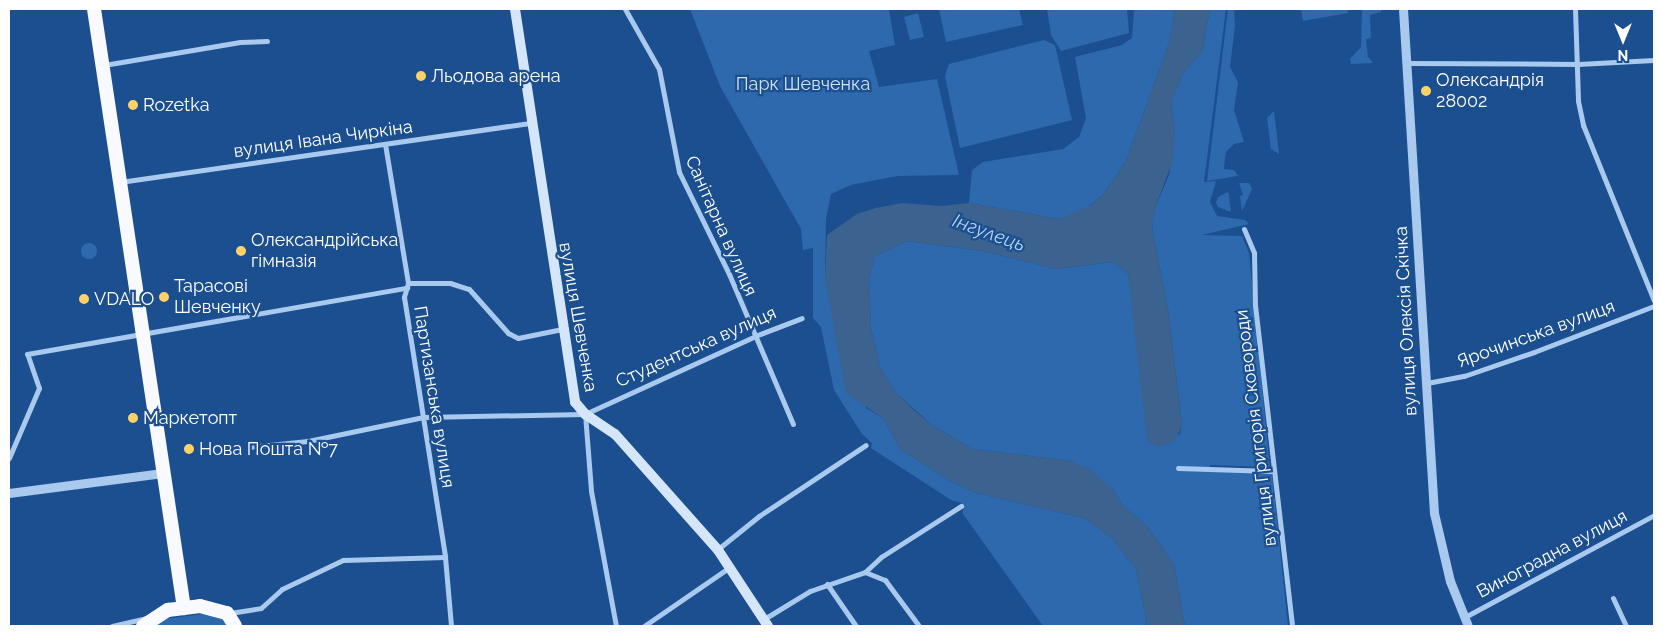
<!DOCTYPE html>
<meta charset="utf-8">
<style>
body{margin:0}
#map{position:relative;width:1663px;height:635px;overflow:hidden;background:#1b4f8f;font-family:Raleway,sans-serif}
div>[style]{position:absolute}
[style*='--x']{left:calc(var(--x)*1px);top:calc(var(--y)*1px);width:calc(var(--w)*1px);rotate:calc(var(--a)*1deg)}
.green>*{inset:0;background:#2e69ad}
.round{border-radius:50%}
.water>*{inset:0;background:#3c6290}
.minor>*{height:5px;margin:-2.5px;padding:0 2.5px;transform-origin:2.5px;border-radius:2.5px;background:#a9c9ee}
.tertiary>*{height:9px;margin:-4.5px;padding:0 4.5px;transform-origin:4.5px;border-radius:4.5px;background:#a9c9ee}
.secondary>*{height:10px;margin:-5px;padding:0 5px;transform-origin:5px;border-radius:5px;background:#d6e6fa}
.trunk>*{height:14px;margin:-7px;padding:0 7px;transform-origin:7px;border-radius:7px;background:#f8faff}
.dots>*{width:14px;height:14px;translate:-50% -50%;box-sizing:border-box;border:2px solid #1b4f8f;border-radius:50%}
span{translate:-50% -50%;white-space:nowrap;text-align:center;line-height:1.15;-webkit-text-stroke:4.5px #1b4f8f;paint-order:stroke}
.poi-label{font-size:18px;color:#fff}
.left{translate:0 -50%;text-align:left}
.park-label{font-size:18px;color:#cfe3fa}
.street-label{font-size:18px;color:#fff}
.water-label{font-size:19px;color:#b5d3f5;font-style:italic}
.frame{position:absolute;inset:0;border:10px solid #fff;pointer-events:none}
.north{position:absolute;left:1598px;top:15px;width:50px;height:50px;-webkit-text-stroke:4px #1b4f8f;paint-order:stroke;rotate:180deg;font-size:14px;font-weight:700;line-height:20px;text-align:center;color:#fff}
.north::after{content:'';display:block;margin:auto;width:18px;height:22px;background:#fff;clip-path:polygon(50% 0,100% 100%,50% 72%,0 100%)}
</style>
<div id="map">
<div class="green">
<i style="clip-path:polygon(690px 9px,889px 9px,895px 45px,869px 51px,879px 87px,937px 79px,959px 175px,897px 176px,851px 185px,831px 194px,826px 219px,825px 281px,866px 408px,884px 419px,900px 449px,950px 481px,976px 493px,1084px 518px,1112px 538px,1136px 569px,1147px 626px,1043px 626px,963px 514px,962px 503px,951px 500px,871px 448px,872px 443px,862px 434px,834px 390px,821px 327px,813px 318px,813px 248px,803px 250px,801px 229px,720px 86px)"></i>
<i style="clip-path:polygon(939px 9px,1019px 9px,1023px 25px,946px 42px)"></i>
<i style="clip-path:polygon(1047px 9px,1127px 9px,1129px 33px,1061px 51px,1051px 35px)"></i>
<i style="clip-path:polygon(1134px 9px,1175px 9px,1169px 43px,1126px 161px,1103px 195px,1083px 211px,1059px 219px,969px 203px,972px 170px,983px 162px,1063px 149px,1079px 137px,1086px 118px,1075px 57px,1122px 45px,1132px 38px)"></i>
<i style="clip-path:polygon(1210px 9px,1226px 9px,1204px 182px,1216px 181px,1210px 202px,1217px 216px,1245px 220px,1249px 224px,1202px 235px,1242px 236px,1249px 253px,1270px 467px,1210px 465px,1210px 471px,1272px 473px,1288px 626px,1185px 626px,1174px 565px,1147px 526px,1123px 506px,1113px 490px,1071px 461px,972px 449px,932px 425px,896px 393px,880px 367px,871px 328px,869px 279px,875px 256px,907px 241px,983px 251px,1056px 269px,1114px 262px,1128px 274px,1134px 314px,1179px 436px,1182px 426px,1168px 309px,1152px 228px,1155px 208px,1169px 175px,1175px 134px,1171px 102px,1183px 73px,1202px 52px)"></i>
<i style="clip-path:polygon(1228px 9px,1234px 9px,1235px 26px,1230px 67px,1238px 82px,1234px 110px,1244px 142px,1234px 144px,1226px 152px,1225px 158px,1224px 169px,1234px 170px,1238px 176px,1207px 181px)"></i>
<i style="clip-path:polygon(1301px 9px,1347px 9px,1348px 13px,1303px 21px)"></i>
<i style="clip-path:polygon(1381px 9px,1381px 12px,1370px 15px,1371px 38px,1366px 39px,1368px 57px,1373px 63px,1351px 64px,1350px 59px,1361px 47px,1362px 10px)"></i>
<i style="clip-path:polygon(918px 13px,924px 37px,910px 40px,904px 17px)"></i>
<i style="clip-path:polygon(1044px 40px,1055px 45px,1072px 120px,960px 148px,945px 76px,949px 64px)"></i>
<i style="clip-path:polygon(1274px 111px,1279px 154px,1271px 149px,1267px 118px)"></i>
<i style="clip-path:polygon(1239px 183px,1249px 183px,1252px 189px,1242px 211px,1240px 196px,1243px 195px)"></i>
<i style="clip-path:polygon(1228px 192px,1229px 196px,1231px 212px,1218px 207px,1216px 203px,1218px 197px)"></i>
<i class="round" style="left:81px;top:243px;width:16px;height:16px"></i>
<i style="clip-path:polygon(218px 612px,232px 626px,148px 626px,157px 620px)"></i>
</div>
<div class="water">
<i style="clip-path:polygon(1175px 9px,1210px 9px,1202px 52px,1183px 73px,1171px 102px,1175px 134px,1173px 160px,1155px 208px,1152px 228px,1168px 309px,1182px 426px,1174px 442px,1159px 447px,1147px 441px,1128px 274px,1114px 262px,1056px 269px,983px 251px,907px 241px,875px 256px,869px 279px,871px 328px,880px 367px,896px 393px,916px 412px,932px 425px,972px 449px,1071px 461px,1092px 470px,1113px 490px,1123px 506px,1147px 526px,1174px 565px,1185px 626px,1147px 626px,1136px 569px,1112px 538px,1084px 518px,976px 493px,950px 481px,900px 449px,884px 419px,846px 393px,825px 281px,827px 235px,857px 214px,876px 208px,902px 203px,942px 206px,969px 203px,1059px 219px,1091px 205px,1103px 195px,1126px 161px,1169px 43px)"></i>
</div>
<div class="minor">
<i style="--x:625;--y:9;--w:69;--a:60.5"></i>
<i style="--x:659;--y:69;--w:105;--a:79"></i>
<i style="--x:679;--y:172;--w:114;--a:63.9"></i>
<i style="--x:729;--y:274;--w:163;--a:66.9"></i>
<i style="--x:1575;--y:9;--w:92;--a:88.1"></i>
<i style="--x:1578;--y:101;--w:25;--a:78"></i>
<i style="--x:1583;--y:125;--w:190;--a:68"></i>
<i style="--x:1407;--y:63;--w:171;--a:0.3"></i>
<i style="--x:1578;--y:64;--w:76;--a:-3"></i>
<i style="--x:104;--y:65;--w:138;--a:-9.6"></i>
<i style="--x:240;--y:42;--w:27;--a:-2"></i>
<i style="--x:385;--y:144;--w:141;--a:80.6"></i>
<i style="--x:408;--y:283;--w:15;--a:106"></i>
<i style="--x:404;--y:297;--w:263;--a:81"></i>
<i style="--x:445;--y:557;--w:69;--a:85"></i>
<i style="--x:120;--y:182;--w:414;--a:-8.2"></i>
<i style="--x:1244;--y:229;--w:26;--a:67"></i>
<i style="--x:1254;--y:253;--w:52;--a:88.9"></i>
<i style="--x:1255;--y:305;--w:323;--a:83.4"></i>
<i style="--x:408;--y:283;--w:42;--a:0"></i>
<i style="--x:450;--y:283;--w:20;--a:18"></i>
<i style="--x:469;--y:289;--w:59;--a:48.4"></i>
<i style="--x:508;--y:333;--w:11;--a:27"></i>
<i style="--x:518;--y:338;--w:45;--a:-11.6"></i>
<i style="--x:1427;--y:383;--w:38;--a:-11"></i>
<i style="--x:1464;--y:376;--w:74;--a:-18.9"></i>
<i style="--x:1534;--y:352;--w:129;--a:-21"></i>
<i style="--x:585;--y:414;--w:77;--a:85.5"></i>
<i style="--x:591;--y:491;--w:137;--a:79.5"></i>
<i style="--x:249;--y:447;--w:59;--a:-5.8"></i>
<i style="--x:308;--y:441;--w:118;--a:-11.7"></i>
<i style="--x:424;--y:417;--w:161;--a:-1.1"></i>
<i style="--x:585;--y:414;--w:187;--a:-24.6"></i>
<i style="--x:755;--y:336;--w:50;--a:-21"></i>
<i style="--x:9;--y:458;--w:76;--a:-66.8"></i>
<i style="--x:39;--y:388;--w:36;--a:-109"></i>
<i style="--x:27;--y:354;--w:386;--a:-9.9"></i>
<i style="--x:1178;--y:468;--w:96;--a:1.8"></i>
<i style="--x:718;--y:549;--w:53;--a:-38.8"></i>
<i style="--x:759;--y:516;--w:128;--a:-33.6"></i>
<i style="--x:865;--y:572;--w:22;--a:22"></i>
<i style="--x:885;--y:580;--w:57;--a:53.5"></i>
<i style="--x:827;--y:584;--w:51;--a:55.4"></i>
<i style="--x:1613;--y:598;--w:31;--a:65"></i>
<i style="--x:230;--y:613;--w:31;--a:-9"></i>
<i style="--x:261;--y:608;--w:28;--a:-42"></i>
<i style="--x:282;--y:589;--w:68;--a:-25.4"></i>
<i style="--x:343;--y:560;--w:102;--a:-1.7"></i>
<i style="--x:1463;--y:618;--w:217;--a:-28.3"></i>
<i style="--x:764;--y:619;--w:54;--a:-31.3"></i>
<i style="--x:810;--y:591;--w:58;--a:-19.1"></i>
<i style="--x:865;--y:572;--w:22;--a:-43"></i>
<i style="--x:881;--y:557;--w:95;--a:-32.5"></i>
<i style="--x:112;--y:626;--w:36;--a:-13"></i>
<i style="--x:644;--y:626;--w:104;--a:-34.5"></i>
</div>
<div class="tertiary">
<i style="--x:1403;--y:9;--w:505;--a:86.48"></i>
<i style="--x:1434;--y:513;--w:70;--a:76.8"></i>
<i style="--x:1450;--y:581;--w:48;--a:68.2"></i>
<i style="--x:9;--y:493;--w:155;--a:-7.4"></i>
</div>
<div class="secondary">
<i style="--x:515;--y:9;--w:398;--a:81.3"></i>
<i style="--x:575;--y:402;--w:16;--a:50"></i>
<i style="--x:585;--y:414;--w:36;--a:34"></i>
<i style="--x:615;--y:434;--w:155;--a:48.4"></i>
<i style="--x:718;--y:550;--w:91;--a:56.7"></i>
</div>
<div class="trunk">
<i style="--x:94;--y:9;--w:606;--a:81.46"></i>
<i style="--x:143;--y:626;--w:30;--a:-33"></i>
<i style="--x:168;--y:610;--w:32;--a:-7"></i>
<i style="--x:200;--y:606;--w:28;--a:15"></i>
<i style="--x:227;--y:613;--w:15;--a:58"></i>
</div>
<div class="dots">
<i style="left:421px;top:76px;background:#ffd166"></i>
<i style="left:1426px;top:91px;background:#ffd166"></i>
<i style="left:133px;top:105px;background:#ffd166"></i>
<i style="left:241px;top:251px;background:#ffd166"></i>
<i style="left:164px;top:297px;background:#ffd166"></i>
<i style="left:84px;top:299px;background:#ffd166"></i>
<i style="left:133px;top:418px;background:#ffd166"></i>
<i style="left:189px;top:449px;background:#ffd166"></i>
</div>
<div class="poi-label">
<span class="left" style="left:431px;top:76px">Льодова арена</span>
<span class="left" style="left:1436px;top:91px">Олександрія<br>28002</span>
<span class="left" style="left:143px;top:105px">Rozetka</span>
<span class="left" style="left:251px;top:251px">Олександрійська<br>гімназія</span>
<span class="left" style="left:174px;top:297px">Тарасові<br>Шевченку</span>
<span class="left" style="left:94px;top:299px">VDALO</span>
<span class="left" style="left:143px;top:418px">Маркетопт</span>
<span class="left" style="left:199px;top:449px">Нова Пошта №7</span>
</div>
<div class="park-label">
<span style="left:803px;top:84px">Парк Шевченка</span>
</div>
<div class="street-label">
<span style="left:323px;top:139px;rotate:-8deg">вулиця Івана Чиркіна</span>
<span style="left:721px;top:226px;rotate:66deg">Санітарна вулиця</span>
<span style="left:578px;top:317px;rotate:80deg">вулиця Шевченка</span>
<span style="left:1406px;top:321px;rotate:-93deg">вулиця Олексія Скічка</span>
<span style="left:1536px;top:334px;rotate:-20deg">Ярочинська вулиця</span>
<span style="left:696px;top:347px;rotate:-24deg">Студентська вулиця</span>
<span style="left:434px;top:397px;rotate:81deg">Партизанська вулиця</span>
<span style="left:1256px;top:428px;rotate:-97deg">вулиця Григорія Сковороди</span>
<span style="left:1552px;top:554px;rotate:-28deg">Виноградна вулиця</span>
</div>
<div class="water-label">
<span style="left:989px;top:233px;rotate:20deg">Інгулець</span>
</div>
<div class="frame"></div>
<div class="north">N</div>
</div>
